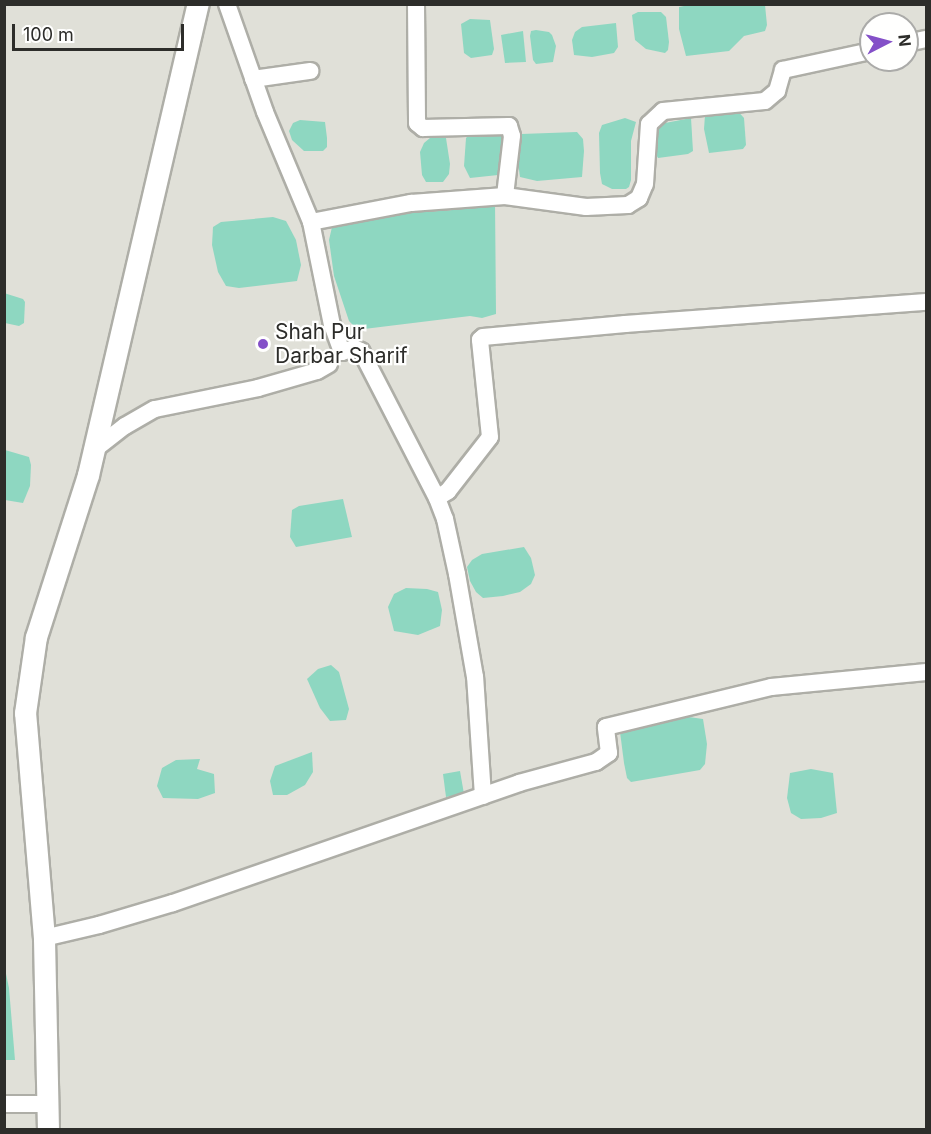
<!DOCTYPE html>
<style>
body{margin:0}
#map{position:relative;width:931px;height:1134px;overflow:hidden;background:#e0e0d8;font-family:Inter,sans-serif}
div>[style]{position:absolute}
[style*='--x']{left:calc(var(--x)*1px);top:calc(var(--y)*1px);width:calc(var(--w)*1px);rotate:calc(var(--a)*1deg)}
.water>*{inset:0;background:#8ed7c1}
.roads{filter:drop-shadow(2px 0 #aeaea7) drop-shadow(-2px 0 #aeaea7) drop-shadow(0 2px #aeaea7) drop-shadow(0 -2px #aeaea7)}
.minor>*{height:16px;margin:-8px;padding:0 8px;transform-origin:8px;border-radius:8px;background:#fff}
.major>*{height:21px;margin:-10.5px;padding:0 10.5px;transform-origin:10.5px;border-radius:10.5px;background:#fff}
.dots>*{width:16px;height:16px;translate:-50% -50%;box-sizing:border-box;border:3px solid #fffffe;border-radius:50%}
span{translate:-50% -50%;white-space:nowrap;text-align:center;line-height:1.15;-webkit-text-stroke:4.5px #fffffe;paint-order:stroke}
.poi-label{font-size:21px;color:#2d2d2a}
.left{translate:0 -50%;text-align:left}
.frame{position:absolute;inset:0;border:6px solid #2d2d2a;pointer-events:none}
.north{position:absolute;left:859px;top:12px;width:60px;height:60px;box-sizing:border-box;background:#fffffe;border:2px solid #ababa9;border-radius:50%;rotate:84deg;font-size:16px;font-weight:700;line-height:24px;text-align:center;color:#2d2d2a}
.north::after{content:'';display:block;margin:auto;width:21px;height:27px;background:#8450c8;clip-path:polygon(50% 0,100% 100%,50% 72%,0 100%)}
.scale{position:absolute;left:12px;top:24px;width:172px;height:27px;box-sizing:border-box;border:3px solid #2d2d2a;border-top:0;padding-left:8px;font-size:18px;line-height:21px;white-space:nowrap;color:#2d2d2a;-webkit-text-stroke:4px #fffffe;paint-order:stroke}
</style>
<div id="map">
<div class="water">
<i style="clip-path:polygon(694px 4px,765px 5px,767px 25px,765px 31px,744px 36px,729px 51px,686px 56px,679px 29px,679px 7px)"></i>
<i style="clip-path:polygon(638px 12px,661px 12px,666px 17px,669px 42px,668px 50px,665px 53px,646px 49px,635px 40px,632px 15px)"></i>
<i style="clip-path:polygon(470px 19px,490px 20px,494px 49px,492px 55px,471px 58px,464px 53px,461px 24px)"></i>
<i style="clip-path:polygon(616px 23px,618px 47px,614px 53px,592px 57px,574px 55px,572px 40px,575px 32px,582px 27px)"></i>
<i style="clip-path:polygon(536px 30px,549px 32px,552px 35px,556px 46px,553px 62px,536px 64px,533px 60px,530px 36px,531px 31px)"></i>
<i style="clip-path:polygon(523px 31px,526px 62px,505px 63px,501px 35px)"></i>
<i style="clip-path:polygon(735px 108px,744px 118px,746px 145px,743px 149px,709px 153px,704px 129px,705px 115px)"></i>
<i style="clip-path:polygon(625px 118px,636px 122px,631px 141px,631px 180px,629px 187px,626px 189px,612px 189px,602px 184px,600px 173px,599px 133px,602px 125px)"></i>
<i style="clip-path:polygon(691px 118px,693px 151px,688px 154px,658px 158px,654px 151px,654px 128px,660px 124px)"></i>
<i style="clip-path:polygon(300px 120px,325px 122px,327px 138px,327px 147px,323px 151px,304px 151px,292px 140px,289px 131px,293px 123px)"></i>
<i style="clip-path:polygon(504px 132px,503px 169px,498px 175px,470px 178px,464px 166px,466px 138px,470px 134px)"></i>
<i style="clip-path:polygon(577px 132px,583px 139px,584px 151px,582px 177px,537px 181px,520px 177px,516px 148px,521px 134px)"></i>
<i style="clip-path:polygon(430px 138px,446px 138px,450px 164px,449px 174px,443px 182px,426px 182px,422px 175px,420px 152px,424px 143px)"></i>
<i style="clip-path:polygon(495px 201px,496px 314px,482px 318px,470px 316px,364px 329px,356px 328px,349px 321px,334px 276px,329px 240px,332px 227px,336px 224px,422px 208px,425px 212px,452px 210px,459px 204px)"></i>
<i style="clip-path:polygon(273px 217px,286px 221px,296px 240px,301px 265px,297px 281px,239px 288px,226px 286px,218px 272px,212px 245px,213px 227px,221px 222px)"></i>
<i style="clip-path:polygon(4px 293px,23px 299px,25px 302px,24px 323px,19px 326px,5px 323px)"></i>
<i style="clip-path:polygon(5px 450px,29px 457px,31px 465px,30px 486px,23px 503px,5px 500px)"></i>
<i style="clip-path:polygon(343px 499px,352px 537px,296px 547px,290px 537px,292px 510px,299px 506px)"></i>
<i style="clip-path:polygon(524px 547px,531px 558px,535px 575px,531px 584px,520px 592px,503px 596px,483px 598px,476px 592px,470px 581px,467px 567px,472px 560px,482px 554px)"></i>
<i style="clip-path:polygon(406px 588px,427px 589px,438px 592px,442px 610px,440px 626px,418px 635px,394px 631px,388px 607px,394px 594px)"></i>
<i style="clip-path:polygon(331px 665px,339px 672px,349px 709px,346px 720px,330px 721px,320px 708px,307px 679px,318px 669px)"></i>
<i style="clip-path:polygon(689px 717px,703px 719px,707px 744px,705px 764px,700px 770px,631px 782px,627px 778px,624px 763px,620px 732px)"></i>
<i style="clip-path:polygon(312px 752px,313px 772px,305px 785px,287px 795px,273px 795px,270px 781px,275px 766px)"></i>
<i style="clip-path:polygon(200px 759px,197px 769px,214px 774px,215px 793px,198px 799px,163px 798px,157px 786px,162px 768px,176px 760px)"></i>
<i style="clip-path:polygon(811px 769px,833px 773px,837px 813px,821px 818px,801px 819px,791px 813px,787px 798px,790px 773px)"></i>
<i style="clip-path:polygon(460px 771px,464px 794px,446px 797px,443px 774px)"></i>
<i style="clip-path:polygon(5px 969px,9px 988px,15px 1060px,5px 1060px)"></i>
</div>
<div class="roads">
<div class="minor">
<i style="--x:227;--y:4;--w:114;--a:70.6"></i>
<i style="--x:265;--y:112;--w:119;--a:67.3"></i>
<i style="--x:416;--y:4;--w:119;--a:89.5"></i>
<i style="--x:417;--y:123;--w:8;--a:40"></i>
<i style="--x:423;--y:128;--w:86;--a:-1.3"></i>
<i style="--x:509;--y:126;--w:10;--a:73"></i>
<i style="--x:512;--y:136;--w:60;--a:96.7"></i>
<i style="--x:907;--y:43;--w:19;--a:-12"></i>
<i style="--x:253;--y:79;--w:58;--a:-8"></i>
<i style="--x:94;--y:450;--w:39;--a:-38"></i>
<i style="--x:125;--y:426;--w:34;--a:-30"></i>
<i style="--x:155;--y:409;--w:105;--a:-11.5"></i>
<i style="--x:258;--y:388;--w:61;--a:-16.1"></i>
<i style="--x:317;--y:371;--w:14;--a:-30"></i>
<i style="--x:437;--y:498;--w:165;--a:-117.3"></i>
<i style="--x:361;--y:351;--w:8;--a:-157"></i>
<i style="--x:354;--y:348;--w:13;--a:162"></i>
<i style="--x:342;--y:352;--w:29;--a:-110"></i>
<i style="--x:332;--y:325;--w:105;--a:-101.5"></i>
<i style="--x:311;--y:222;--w:102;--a:-10.8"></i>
<i style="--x:411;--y:203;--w:94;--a:-4.3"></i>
<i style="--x:505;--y:196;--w:82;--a:7.7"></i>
<i style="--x:586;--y:207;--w:42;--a:-2.7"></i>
<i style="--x:628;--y:205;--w:13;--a:-32"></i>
<i style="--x:639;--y:198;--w:15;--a:-67"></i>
<i style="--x:645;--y:184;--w:60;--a:-86.2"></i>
<i style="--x:649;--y:124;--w:19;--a:-43"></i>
<i style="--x:663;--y:111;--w:102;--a:-5.6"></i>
<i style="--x:765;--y:101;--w:16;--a:-40"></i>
<i style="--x:777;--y:91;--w:22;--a:-74"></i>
<i style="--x:783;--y:70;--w:90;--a:-12.2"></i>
<i style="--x:483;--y:796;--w:119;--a:-93.8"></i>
<i style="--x:475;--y:677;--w:105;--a:-99.9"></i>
<i style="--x:457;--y:574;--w:56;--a:-102.3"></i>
<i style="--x:445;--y:519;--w:22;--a:-111"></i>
<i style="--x:437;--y:498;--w:13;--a:-32"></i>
<i style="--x:448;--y:491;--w:68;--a:-52.1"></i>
<i style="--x:490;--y:437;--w:98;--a:-95.9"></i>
<i style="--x:480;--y:340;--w:4;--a:-45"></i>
<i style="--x:483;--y:337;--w:143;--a:-5.2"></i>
<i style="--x:625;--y:324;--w:302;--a:-4.2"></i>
<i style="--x:44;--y:938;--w:57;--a:-13.3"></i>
<i style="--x:99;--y:925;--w:77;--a:-16.6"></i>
<i style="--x:173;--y:903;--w:366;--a:-19.1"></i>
<i style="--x:519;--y:783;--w:80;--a:-15.3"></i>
<i style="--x:596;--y:762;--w:16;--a:-35"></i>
<i style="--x:609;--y:753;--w:26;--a:-97"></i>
<i style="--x:606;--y:727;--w:170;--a:-13.6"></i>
<i style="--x:771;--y:687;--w:156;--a:-5.5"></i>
<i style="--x:4;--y:1104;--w:44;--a:0"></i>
</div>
<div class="major">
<i style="--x:48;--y:1130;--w:192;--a:-91.2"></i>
<i style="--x:44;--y:938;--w:226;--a:-94.8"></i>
<i style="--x:25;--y:713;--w:77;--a:-81.8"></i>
<i style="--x:36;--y:637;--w:170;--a:-72.2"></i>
<i style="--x:88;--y:475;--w:484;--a:-76.9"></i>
</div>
</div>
<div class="dots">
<i style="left:263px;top:344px;background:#8450c8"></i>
</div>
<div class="poi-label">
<span class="left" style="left:275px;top:344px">Shah Pur<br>Darbar Sharif</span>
</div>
<div class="frame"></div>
<div class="north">N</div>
<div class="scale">100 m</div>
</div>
